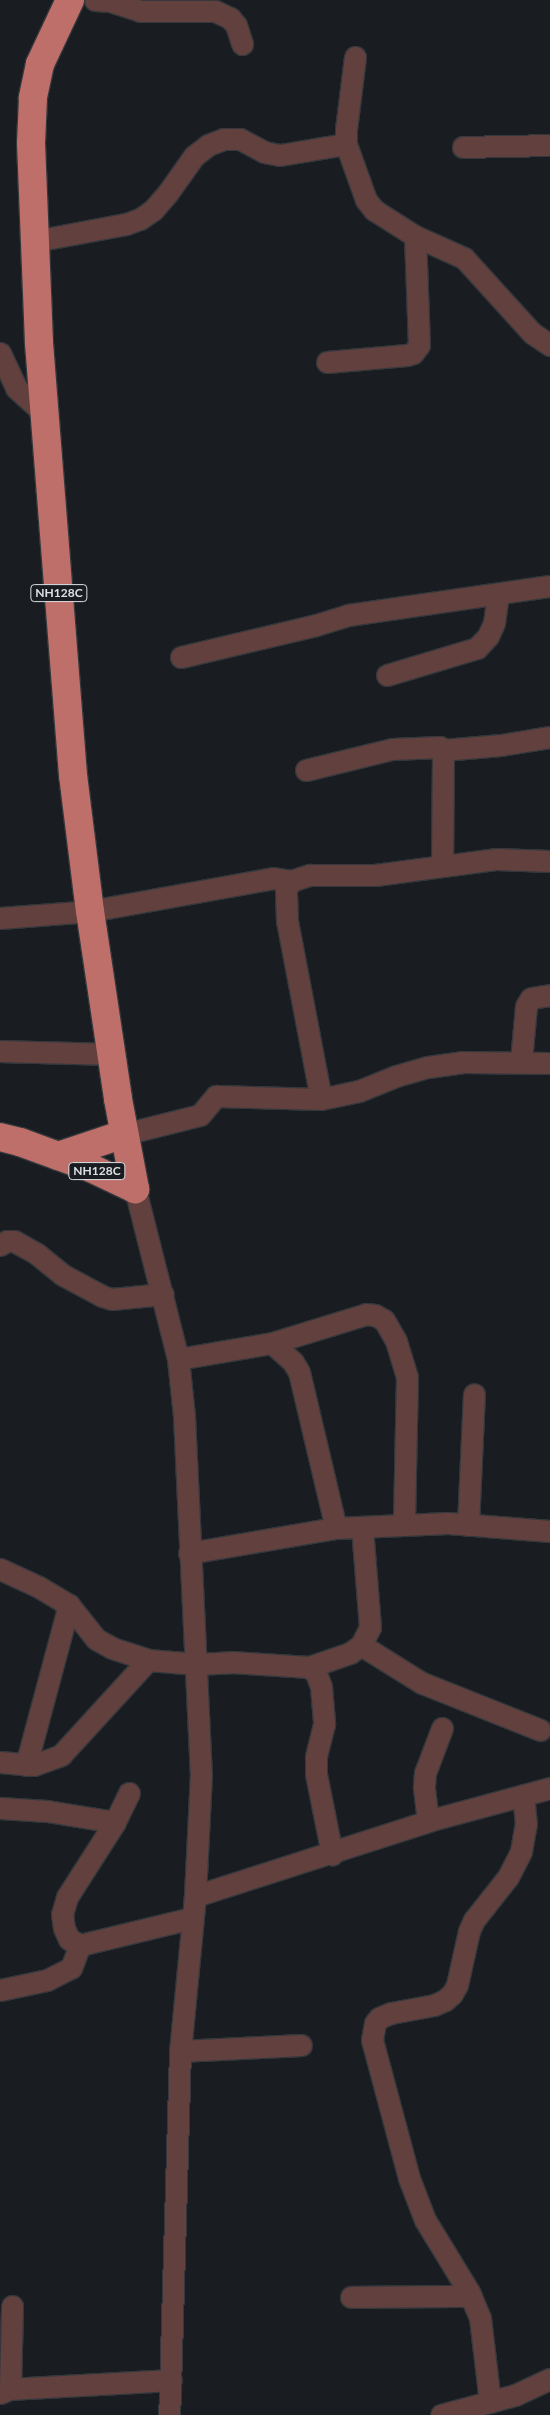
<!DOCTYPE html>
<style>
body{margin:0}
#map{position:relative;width:550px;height:2415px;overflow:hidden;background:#191d21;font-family:Lato,sans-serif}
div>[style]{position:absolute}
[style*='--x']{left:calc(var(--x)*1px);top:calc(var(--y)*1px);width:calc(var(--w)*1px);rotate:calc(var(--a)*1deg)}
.roads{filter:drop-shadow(1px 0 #34383c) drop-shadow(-1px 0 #34383c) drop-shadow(0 1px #34383c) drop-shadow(0 -1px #34383c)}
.minor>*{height:21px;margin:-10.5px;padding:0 10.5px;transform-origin:10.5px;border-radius:10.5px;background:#61403e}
.highway>*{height:28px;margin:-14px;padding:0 14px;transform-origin:14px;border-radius:14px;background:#bf6f6a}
span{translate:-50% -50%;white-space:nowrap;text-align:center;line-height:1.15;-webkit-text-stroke:4px #191d21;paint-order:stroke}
.shield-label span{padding:1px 4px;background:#191d21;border:1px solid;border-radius:4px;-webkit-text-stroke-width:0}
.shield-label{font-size:12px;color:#dde0e3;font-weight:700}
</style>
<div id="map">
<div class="roads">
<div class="minor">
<i style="--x:95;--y:0;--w:15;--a:4"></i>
<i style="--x:110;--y:1;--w:32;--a:18"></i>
<i style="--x:140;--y:11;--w:75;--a:0"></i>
<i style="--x:215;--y:11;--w:17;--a:25"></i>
<i style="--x:230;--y:18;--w:9;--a:49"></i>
<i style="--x:236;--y:25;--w:20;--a:72"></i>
<i style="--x:355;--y:57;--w:73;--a:97.1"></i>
<i style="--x:346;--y:129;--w:15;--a:90"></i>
<i style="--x:346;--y:144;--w:59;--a:70.3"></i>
<i style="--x:366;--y:200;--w:13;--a:51"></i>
<i style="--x:374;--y:210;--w:49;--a:32.4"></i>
<i style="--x:415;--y:236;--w:54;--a:24.2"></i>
<i style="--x:464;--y:258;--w:101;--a:47.8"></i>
<i style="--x:532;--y:333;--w:22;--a:34"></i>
<i style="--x:463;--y:147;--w:87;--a:-1.3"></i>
<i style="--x:35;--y:241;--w:93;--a:-10.6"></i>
<i style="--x:126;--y:224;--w:15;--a:-20"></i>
<i style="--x:140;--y:219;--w:16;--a:-35"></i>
<i style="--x:153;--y:210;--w:21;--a:-49"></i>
<i style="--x:167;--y:194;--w:47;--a:-54.6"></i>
<i style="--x:194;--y:156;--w:18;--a:-38"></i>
<i style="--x:208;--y:145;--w:17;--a:-21"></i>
<i style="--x:224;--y:139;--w:16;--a:0"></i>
<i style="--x:240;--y:139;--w:27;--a:28"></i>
<i style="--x:264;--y:152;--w:16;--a:11"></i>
<i style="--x:280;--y:155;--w:67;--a:-9.5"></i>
<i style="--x:0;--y:353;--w:38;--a:65"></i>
<i style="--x:16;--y:388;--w:36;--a:42"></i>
<i style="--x:327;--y:362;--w:80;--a:-5"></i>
<i style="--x:407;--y:355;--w:6;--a:-18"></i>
<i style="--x:413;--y:353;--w:10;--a:-53"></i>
<i style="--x:419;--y:345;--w:109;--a:-92.1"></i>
<i style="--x:181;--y:657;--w:139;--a:-13.3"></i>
<i style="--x:316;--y:625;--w:34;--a:-17"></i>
<i style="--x:348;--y:615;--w:204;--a:-8.2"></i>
<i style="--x:387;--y:675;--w:94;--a:-16.7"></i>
<i style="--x:477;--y:648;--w:16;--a:-47"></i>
<i style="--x:488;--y:636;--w:14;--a:-65"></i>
<i style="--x:494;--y:623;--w:29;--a:-82"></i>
<i style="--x:443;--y:750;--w:58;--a:-4.9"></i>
<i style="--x:501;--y:745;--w:50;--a:-9.3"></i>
<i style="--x:306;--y:770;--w:89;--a:-13.7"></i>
<i style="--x:392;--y:749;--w:48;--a:-2.4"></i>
<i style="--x:440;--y:747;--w:9;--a:72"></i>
<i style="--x:443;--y:756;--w:110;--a:90.5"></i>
<i style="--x:0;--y:918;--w:90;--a:-4.4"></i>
<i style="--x:90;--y:911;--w:186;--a:-10.2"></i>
<i style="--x:273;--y:878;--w:18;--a:9"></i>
<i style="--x:0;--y:1051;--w:111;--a:1.5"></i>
<i style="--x:521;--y:1061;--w:55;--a:-84.8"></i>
<i style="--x:526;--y:1006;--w:9;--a:-58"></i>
<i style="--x:531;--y:998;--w:19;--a:-9"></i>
<i style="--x:321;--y:1099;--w:181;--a:-100.8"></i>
<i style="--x:287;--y:921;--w:32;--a:-92"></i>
<i style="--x:286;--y:889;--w:9;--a:-58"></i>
<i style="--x:291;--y:881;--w:20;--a:-18"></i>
<i style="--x:310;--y:875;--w:65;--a:0"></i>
<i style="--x:375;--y:875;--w:123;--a:-7.5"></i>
<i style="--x:497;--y:859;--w:53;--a:2.2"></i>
<i style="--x:124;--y:1134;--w:78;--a:-14"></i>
<i style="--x:200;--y:1115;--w:25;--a:-50"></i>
<i style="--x:216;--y:1096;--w:105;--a:1.6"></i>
<i style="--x:321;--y:1099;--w:39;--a:-12"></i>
<i style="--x:359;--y:1091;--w:40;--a:-22"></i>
<i style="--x:396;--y:1076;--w:33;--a:-16"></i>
<i style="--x:428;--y:1067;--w:34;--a:-8"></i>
<i style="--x:462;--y:1062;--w:88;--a:0.7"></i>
<i style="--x:135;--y:1189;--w:175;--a:75.8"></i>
<i style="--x:178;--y:1359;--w:57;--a:84"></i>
<i style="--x:184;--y:1416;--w:357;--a:87.3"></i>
<i style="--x:201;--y:1773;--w:123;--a:92.8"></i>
<i style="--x:195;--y:1896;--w:156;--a:95.5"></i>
<i style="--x:180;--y:2051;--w:364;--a:91.7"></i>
<i style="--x:0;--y:1245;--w:8;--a:-30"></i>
<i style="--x:7;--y:1241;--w:7;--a:0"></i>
<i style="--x:14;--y:1241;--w:26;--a:29"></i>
<i style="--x:37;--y:1254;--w:33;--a:39"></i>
<i style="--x:63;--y:1275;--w:44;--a:28.3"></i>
<i style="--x:102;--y:1296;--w:10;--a:17"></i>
<i style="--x:112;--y:1299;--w:51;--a:-5.6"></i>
<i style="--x:272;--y:1343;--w:28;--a:42"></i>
<i style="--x:293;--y:1362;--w:12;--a:59"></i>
<i style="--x:299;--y:1372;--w:160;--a:76.7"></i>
<i style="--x:178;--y:1359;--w:95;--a:-9.7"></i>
<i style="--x:272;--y:1343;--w:98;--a:-17.1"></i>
<i style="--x:366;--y:1314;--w:9;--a:6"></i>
<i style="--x:375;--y:1315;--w:10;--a:29"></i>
<i style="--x:384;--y:1320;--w:24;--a:60"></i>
<i style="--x:396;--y:1341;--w:38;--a:73"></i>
<i style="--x:407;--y:1377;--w:148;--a:91.2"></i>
<i style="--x:468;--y:1525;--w:131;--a:-87.4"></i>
<i style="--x:189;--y:1553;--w:149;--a:-9.7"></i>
<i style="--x:336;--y:1528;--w:112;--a:-2.6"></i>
<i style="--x:448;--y:1523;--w:102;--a:4.5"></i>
<i style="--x:0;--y:1569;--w:43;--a:24.8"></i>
<i style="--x:39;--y:1587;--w:35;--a:31"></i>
<i style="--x:69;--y:1605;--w:43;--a:51.5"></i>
<i style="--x:96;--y:1639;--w:18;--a:29"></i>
<i style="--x:112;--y:1648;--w:38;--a:18"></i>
<i style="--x:148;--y:1660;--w:49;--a:4.7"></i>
<i style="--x:197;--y:1664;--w:34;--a:-3"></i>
<i style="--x:231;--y:1662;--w:78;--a:3.7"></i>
<i style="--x:309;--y:1667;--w:9;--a:41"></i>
<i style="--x:316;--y:1673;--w:15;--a:70"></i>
<i style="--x:321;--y:1687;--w:37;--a:85"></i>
<i style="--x:324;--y:1724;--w:34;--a:104"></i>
<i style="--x:316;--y:1757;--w:17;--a:90"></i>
<i style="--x:316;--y:1774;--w:82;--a:78.7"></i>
<i style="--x:361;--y:1645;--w:72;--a:31.9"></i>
<i style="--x:422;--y:1683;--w:127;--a:21.7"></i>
<i style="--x:309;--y:1667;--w:43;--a:-18.9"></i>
<i style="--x:350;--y:1653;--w:14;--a:-36"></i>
<i style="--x:361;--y:1645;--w:20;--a:-63"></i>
<i style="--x:370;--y:1627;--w:100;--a:-94.6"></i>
<i style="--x:0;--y:1762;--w:34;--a:5"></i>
<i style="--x:34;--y:1765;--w:29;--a:-20"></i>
<i style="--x:61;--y:1755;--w:129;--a:-47.5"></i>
<i style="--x:26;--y:1765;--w:166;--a:-75"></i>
<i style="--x:129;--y:1793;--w:32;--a:116"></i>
<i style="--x:115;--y:1822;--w:89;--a:122.6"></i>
<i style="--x:67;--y:1897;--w:18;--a:106"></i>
<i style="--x:62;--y:1914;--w:14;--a:82"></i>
<i style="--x:64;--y:1928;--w:12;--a:66"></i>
<i style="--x:69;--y:1939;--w:13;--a:29"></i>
<i style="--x:80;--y:1945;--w:115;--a:-13.6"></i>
<i style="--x:0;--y:1808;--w:47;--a:3.7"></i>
<i style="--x:47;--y:1811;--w:69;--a:9.2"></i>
<i style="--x:428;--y:1821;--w:35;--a:-97"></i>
<i style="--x:424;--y:1786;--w:13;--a:-86"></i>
<i style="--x:425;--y:1773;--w:48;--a:-69.3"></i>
<i style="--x:195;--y:1896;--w:245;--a:-17.8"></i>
<i style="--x:428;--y:1821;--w:126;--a:-15.1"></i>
<i style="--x:0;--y:1990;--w:48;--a:-12"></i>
<i style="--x:47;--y:1980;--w:27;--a:-27"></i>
<i style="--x:71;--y:1968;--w:25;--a:-69"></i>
<i style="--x:180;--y:2051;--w:121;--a:-2.8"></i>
<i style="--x:351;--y:2297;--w:120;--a:-0.5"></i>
<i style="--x:10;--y:2389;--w:83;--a:-88.6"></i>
<i style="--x:0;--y:2393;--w:11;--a:-22"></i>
<i style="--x:10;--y:2389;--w:161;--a:-3.2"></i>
<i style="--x:490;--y:2402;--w:85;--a:-96.8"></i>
<i style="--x:480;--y:2318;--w:28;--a:-113"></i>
<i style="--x:469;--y:2292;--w:84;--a:-121.4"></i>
<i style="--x:425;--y:2220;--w:45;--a:-110.9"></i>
<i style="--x:409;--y:2178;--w:143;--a:-105"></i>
<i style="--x:372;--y:2040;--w:17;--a:-80"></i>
<i style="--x:375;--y:2023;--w:6;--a:-51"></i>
<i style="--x:379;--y:2018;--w:13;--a:-23"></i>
<i style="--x:391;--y:2013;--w:44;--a:-10.5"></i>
<i style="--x:434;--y:2005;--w:12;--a:-24"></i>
<i style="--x:445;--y:2000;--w:9;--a:-41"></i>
<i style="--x:452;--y:1994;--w:10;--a:-61"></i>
<i style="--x:457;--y:1985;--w:55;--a:-77.5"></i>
<i style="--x:469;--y:1931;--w:12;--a:-66"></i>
<i style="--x:474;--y:1920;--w:55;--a:-51.7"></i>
<i style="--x:508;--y:1877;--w:29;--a:-63"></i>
<i style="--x:521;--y:1851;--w:27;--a:-80"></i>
<i style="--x:526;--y:1824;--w:29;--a:-96"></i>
<i style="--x:441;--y:2415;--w:77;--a:-15.1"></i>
<i style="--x:515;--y:2395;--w:38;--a:-25"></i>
</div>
<div class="highway">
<i style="--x:70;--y:0;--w:71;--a:115.1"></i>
<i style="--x:40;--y:64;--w:35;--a:102"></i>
<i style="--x:33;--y:98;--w:45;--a:92.5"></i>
<i style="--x:31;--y:143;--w:200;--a:87.7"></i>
<i style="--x:39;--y:343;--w:433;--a:85.5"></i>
<i style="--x:73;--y:775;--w:137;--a:82.9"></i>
<i style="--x:90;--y:911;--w:190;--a:81.5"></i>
<i style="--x:118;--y:1099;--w:92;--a:79.3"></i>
<i style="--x:0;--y:1137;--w:21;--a:14"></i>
<i style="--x:20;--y:1142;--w:76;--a:20.1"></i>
<i style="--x:91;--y:1168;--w:49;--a:25.5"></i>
<i style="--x:58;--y:1156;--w:70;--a:-18.4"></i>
</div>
</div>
<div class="shield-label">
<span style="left:59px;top:593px">NH128C</span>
<span style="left:97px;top:1171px">NH128C</span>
</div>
</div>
